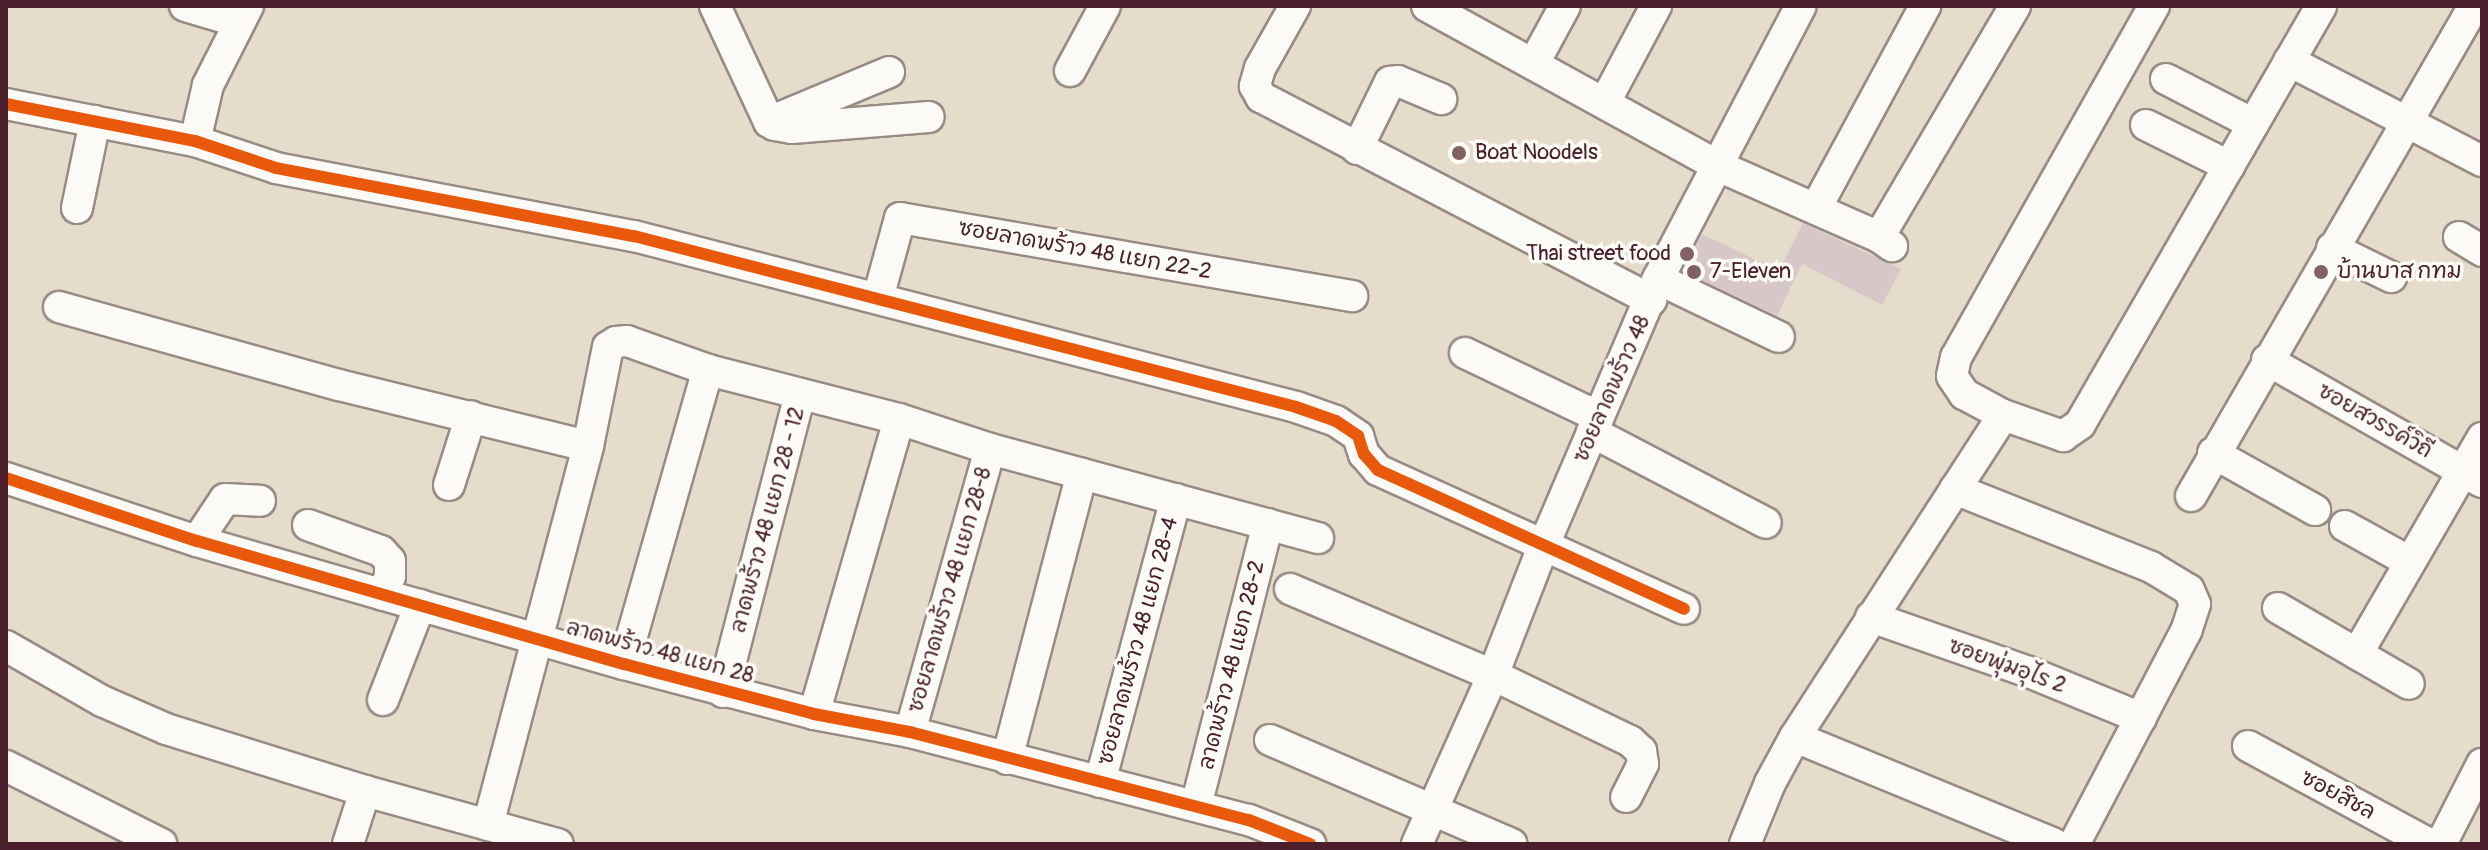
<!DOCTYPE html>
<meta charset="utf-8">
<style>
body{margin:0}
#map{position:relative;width:2488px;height:850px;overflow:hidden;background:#e6dccb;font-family:Pangolin,"Playpen Sans Thai",sans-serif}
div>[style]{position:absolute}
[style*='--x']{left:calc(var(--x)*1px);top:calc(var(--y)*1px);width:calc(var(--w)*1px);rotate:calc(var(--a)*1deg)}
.building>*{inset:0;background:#d8c7c9}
.roads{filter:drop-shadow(2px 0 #978b84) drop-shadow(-2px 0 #978b84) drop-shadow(0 2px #978b84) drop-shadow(0 -2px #978b84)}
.minor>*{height:30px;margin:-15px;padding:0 15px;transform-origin:15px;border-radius:15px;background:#fbfaf7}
.cycleway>*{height:12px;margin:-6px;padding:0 6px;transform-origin:6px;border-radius:6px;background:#e8590c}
.dots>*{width:22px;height:22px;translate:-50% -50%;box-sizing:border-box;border:4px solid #fdfcf7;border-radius:50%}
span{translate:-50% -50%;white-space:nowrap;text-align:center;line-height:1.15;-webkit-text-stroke:7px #fdfcf7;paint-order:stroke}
.poi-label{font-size:22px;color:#4a1f2b}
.left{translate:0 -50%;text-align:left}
.right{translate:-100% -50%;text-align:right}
.street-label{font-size:22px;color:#4a1f2b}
.frame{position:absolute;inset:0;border:8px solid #4a1f2b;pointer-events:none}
</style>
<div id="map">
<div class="building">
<i style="clip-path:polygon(1803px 223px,1901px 269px,1882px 305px,1802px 264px,1777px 316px,1683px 271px,1702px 234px,1779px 271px)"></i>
</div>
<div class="roads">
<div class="minor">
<i style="--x:185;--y:6;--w:56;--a:16.5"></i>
<i style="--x:715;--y:6;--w:128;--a:65"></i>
<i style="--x:769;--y:122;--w:130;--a:-22.6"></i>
<i style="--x:1295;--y:6;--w:71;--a:119.4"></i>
<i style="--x:1260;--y:68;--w:19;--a:106"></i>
<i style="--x:1255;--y:86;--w:13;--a:61"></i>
<i style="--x:1261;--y:97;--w:440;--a:27.5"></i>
<i style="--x:1427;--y:6;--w:332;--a:28.8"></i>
<i style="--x:1718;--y:166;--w:176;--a:23.8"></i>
<i style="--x:1879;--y:237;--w:16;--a:35"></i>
<i style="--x:2154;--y:6;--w:403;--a:119.4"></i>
<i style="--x:1956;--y:357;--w:19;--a:102"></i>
<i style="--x:1952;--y:376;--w:22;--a:56"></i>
<i style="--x:1964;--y:394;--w:44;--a:28.3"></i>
<i style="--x:2003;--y:415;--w:64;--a:19.3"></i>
<i style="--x:2063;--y:436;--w:21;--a:-35"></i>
<i style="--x:2080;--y:424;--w:482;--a:-60"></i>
<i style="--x:2289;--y:61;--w:133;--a:27.3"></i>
<i style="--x:2407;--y:122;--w:134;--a:-60"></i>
<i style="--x:1534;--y:63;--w:65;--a:-61.5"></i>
<i style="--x:1070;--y:71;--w:74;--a:-61.7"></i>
<i style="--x:2166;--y:79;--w:98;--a:27.3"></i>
<i style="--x:1605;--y:102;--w:109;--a:-62"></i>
<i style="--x:6;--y:104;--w:193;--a:11.1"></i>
<i style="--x:195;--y:141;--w:85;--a:18.4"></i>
<i style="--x:276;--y:168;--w:364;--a:10.8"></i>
<i style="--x:634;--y:236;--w:684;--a:14.48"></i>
<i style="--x:1296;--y:407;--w:42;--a:19.3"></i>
<i style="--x:1336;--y:421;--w:27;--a:34"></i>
<i style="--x:1358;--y:436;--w:19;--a:72"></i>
<i style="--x:1364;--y:454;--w:21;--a:49"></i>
<i style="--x:1378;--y:470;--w:336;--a:24.4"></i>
<i style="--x:774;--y:125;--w:18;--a:9"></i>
<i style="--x:792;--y:128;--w:137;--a:-4.6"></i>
<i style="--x:2146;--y:125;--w:93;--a:26.3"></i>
<i style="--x:195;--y:141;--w:57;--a:-76.9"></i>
<i style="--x:208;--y:85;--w:89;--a:-63.1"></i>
<i style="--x:1357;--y:149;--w:75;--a:-63.8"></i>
<i style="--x:1390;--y:82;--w:8;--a:-7"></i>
<i style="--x:1398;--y:81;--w:47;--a:22.7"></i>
<i style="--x:77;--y:208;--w:89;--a:-78.3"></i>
<i style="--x:1816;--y:208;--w:230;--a:-61.6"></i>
<i style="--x:1879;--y:237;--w:268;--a:-59.5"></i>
<i style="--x:2459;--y:237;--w:27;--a:31"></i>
<i style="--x:2332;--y:248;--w:66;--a:26.2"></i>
<i style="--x:1658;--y:279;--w:134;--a:25.6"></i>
<i style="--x:878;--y:298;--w:83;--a:-74.6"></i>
<i style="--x:900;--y:218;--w:459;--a:9.8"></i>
<i style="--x:59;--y:307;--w:291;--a:15.6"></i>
<i style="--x:339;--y:385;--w:256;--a:13.8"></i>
<i style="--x:1465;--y:353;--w:148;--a:25.5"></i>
<i style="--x:2267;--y:360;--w:247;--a:29.6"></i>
<i style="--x:1592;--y:432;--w:196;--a:27.6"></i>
<i style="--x:2213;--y:453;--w:117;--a:29.2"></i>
<i style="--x:6;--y:478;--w:201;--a:18.3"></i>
<i style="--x:197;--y:541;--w:444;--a:16.1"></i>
<i style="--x:624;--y:664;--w:196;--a:14.7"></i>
<i style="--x:814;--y:714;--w:98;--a:10.6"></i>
<i style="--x:910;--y:732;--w:350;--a:14.6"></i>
<i style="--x:1249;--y:820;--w:66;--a:21.5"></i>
<i style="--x:449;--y:485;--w:72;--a:-72.3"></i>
<i style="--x:1955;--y:489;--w:211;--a:21.7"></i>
<i style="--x:2151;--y:567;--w:44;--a:31.2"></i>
<i style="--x:2189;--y:590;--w:15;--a:67"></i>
<i style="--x:2195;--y:604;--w:28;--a:108"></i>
<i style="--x:2186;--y:631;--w:241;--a:117.7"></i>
<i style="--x:2191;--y:496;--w:432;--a:-60"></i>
<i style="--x:2407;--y:122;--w:85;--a:27.5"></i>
<i style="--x:308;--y:525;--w:77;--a:19.6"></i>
<i style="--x:381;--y:551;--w:13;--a:48"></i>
<i style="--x:390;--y:561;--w:15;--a:90"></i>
<i style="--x:390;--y:576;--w:20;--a:110"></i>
<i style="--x:2345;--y:526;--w:74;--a:29"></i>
<i style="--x:197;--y:541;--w:50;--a:-56.3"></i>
<i style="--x:225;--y:499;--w:35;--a:3"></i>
<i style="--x:1290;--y:589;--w:220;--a:23"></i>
<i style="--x:1493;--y:675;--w:152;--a:25.7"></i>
<i style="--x:1630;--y:741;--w:15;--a:42"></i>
<i style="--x:1641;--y:751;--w:13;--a:81"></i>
<i style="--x:1643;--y:764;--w:37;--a:117"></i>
<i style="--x:2278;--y:608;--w:151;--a:30.1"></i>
<i style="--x:1871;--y:617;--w:167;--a:19.2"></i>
<i style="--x:2029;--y:672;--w:121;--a:22.3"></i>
<i style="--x:6;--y:646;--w:111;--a:29.8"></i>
<i style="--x:102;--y:701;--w:70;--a:23.6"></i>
<i style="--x:166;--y:729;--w:208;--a:17.3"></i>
<i style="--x:365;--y:791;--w:200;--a:15.4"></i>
<i style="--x:2357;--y:654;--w:250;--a:-59.9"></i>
<i style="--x:624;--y:664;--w:306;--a:-74.1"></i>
<i style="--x:723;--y:692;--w:308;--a:-75.5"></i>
<i style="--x:383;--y:700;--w:102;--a:-68.7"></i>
<i style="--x:814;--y:714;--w:307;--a:-73.9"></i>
<i style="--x:910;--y:732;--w:294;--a:-74.2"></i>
<i style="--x:1795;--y:737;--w:280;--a:22.4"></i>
<i style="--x:1270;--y:740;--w:263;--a:23.3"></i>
<i style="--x:2248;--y:746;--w:206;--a:28.4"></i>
<i style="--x:1007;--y:759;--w:295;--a:-75.3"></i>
<i style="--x:6;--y:766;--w:174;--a:26.7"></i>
<i style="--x:1100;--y:782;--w:293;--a:-75"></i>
<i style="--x:1196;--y:806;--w:291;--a:-75.7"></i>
<i style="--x:488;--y:825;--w:392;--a:-75.2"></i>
<i style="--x:588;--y:446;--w:101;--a:-78.6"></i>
<i style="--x:608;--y:347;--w:9;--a:-32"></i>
<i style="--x:616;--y:342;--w:11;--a:-5"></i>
<i style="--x:627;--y:341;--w:86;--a:19.7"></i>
<i style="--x:708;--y:370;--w:197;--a:14.4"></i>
<i style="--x:899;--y:419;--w:96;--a:18.2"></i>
<i style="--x:990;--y:449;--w:340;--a:15.2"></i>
<i style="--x:348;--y:844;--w:56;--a:-72.2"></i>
<i style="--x:1417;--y:844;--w:185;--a:-65.8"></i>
<i style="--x:1493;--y:675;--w:137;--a:-68.7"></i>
<i style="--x:1543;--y:547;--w:292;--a:-66.8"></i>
<i style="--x:1658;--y:279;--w:308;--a:-62.4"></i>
<i style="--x:1745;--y:844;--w:66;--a:-67.7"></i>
<i style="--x:1770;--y:783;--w:52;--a:-61.5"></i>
<i style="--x:1795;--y:737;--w:383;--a:-57.1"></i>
<i style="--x:2441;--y:844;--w:90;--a:-62.9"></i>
</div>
</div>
<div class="cycleway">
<i style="--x:6;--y:104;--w:193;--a:11.1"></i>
<i style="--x:195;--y:141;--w:85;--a:18.4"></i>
<i style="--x:276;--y:168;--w:364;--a:10.8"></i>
<i style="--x:634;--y:236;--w:684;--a:14.48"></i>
<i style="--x:1296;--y:407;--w:42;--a:19.3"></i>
<i style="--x:1336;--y:421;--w:27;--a:34"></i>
<i style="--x:1358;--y:436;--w:19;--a:72"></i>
<i style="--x:1364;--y:454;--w:21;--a:49"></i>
<i style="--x:1378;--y:470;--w:336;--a:24.4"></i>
<i style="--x:6;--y:478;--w:201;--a:18.3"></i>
<i style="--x:197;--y:541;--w:444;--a:16.1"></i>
<i style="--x:624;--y:664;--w:196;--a:14.7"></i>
<i style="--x:814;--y:714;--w:98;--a:10.6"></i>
<i style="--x:910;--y:732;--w:350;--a:14.6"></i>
<i style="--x:1249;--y:820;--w:66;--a:21.5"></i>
</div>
<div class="dots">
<i style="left:1459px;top:153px;background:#816163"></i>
<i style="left:1687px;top:254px;background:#816163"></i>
<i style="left:1694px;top:272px;background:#816163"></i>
<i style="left:2321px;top:272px;background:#816163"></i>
</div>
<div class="poi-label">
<span class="left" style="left:1475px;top:153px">Boat Noodels</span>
<span class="right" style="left:1671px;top:254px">Thai street food</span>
<span class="left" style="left:1710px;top:272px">7-Eleven</span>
<span class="left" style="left:2337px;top:272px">บ้านบาส กทม</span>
</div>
<div class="street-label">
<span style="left:1085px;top:250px;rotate:10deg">ซอยลาดพร้าว 48 แยก 22-2</span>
<span style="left:1612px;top:389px;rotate:-66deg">ซอยลาดพร้าว 48</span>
<span style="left:2375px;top:421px;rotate:30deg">ซอยสวรรค์วิถี</span>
<span style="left:768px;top:520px;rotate:-75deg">ลาดพร้าว 48 แยก 28 - 12</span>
<span style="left:950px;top:590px;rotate:-74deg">ซอยลาดพร้าว 48 แยก 28-8</span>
<span style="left:1138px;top:641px;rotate:-75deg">ซอยลาดพร้าว 48 แยก 28-4</span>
<span style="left:660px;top:652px;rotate:15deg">ลาดพร้าว 48 แยก 28</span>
<span style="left:1232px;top:665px;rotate:-76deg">ลาดพร้าว 48 แยก 28-2</span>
<span style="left:2007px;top:666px;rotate:20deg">ซอยพุ่มอุไร 2</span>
<span style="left:2338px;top:795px;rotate:28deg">ซอยสิชล</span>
</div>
<div class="frame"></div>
</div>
